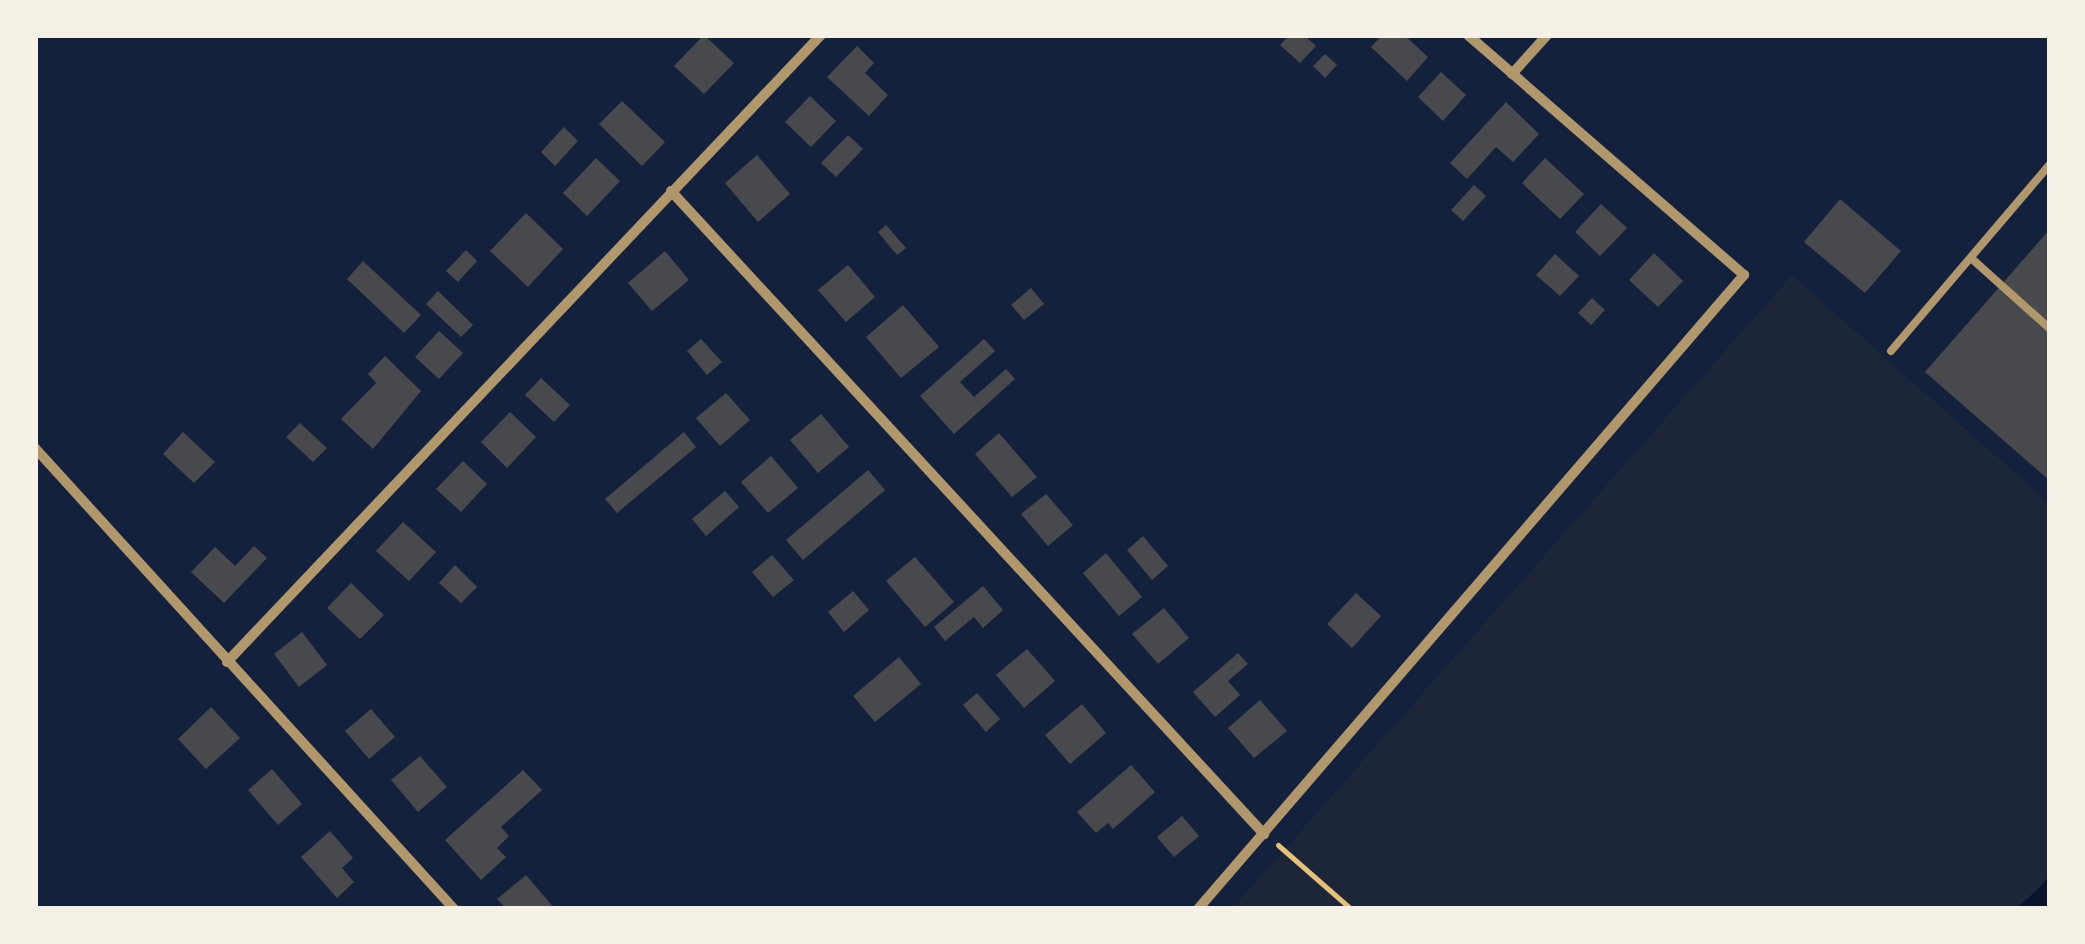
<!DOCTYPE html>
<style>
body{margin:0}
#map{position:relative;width:2085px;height:944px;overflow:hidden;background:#14213d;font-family:"Space Grotesk",sans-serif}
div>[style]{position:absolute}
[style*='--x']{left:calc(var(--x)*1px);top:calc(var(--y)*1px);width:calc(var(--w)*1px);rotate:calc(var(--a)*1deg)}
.green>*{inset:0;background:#1d2539}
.water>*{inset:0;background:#0b132b}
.building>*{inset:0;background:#48494c}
.path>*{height:5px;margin:-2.5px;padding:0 2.5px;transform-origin:2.5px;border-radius:2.5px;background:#e5c07b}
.service>*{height:8px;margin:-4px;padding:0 4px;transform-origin:4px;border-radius:4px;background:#b1986c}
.minor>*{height:10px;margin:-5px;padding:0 5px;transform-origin:5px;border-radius:5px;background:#b1986c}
span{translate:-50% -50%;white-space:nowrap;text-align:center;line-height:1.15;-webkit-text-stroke:10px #f6f1e7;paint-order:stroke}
.frame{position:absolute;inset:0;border:38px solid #f6f1e7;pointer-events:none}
</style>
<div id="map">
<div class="green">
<i style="clip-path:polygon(1792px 275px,2050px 504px,2050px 909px,1232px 909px)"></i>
</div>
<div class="water">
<i style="clip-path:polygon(2050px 875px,2050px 909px,2016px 909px,2039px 888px)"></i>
</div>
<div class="building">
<i style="clip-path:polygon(704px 35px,734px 63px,704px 94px,674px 66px)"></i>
<i style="clip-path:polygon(1290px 35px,1304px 35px,1316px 46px,1300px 63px,1280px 45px)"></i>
<i style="clip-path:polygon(1382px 35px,1404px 35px,1428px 57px,1407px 81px,1371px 47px)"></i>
<i style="clip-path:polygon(857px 46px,874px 63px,865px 73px,888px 95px,869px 116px,827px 77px)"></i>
<i style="clip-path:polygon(1325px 54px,1337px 65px,1325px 78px,1313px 66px)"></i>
<i style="clip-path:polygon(1441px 72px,1466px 95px,1443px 121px,1418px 97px)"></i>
<i style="clip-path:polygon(810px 96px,836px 121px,811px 147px,785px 122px)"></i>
<i style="clip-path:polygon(622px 101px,665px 142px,642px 166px,599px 124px)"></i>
<i style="clip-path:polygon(1506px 102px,1539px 134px,1513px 162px,1496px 147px,1467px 179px,1450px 163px)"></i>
<i style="clip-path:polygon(564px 127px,578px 141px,555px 166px,541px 152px)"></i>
<i style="clip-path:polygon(848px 135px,863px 149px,836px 177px,821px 163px)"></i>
<i style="clip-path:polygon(757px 155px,790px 194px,758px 222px,725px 183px)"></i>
<i style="clip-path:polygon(596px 158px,620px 181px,587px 216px,563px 193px)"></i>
<i style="clip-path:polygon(1545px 158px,1584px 194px,1560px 219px,1522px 183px)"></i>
<i style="clip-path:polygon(1474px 185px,1486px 196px,1463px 221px,1451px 210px)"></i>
<i style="clip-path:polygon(1840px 199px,1901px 251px,1865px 293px,1804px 242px)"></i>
<i style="clip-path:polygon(1601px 204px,1627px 228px,1600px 256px,1575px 232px)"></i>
<i style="clip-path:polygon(526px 213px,563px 249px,528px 287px,490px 251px)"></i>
<i style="clip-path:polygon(886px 225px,906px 248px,897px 255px,878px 232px)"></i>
<i style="clip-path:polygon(2050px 229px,2050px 481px,1925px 372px)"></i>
<i style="clip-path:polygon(466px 250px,477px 261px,458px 282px,446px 271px)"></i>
<i style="clip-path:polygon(665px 251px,689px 280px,652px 311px,628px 283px)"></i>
<i style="clip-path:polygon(1654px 253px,1683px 281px,1658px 307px,1629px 280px)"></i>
<i style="clip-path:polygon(1555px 254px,1579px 276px,1560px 296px,1536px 275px)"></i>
<i style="clip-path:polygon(363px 261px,421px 315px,404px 333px,347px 279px)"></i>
<i style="clip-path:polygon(848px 265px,875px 297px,846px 322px,818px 290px)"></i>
<i style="clip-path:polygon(1031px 288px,1044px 304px,1024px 320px,1011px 305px)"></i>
<i style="clip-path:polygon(438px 291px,473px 325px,461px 337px,426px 304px)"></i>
<i style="clip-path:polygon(1592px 298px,1605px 310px,1591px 325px,1578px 313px)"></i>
<i style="clip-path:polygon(903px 305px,939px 347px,901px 378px,866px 337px)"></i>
<i style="clip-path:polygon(439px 331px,463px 353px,439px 379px,415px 357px)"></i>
<i style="clip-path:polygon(701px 339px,722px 362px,707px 375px,687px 351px)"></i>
<i style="clip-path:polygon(984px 339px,995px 351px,960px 382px,974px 397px,1006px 369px,1015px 379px,954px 434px,920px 396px)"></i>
<i style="clip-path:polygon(385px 356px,421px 391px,373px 449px,341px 419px,376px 383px,368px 374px)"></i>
<i style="clip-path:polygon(541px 378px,570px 405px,554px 422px,525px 395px)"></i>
<i style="clip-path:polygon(726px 393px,750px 420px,720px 446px,696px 418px)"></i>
<i style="clip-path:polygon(510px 412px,536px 437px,507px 468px,481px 442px)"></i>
<i style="clip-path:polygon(821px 414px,849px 447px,818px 473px,790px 440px)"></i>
<i style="clip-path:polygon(300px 423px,327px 448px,313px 462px,286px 437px)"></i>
<i style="clip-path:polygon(183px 432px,215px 462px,194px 483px,163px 454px)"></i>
<i style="clip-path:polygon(684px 432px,696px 447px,617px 513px,605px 499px)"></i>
<i style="clip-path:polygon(999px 433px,1037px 477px,1012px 497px,975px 454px)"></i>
<i style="clip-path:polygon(771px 456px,798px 488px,768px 513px,741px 482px)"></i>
<i style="clip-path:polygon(463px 461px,487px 484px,461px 512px,436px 489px)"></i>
<i style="clip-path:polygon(868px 470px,885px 490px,803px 560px,786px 540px)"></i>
<i style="clip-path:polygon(725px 491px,739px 507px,706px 536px,692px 519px)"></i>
<i style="clip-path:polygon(1046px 494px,1073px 525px,1048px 546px,1021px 514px)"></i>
<i style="clip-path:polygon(403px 522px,436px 552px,409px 581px,376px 551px)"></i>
<i style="clip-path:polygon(1143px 536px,1168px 566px,1152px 580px,1127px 550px)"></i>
<i style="clip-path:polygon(254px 546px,267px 558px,224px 603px,191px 572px,215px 547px,235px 566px)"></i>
<i style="clip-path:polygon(1106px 553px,1142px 597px,1119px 616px,1083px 573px)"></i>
<i style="clip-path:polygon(772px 555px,794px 580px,773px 597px,752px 572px)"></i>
<i style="clip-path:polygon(915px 557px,954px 602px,925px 627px,886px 581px)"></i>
<i style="clip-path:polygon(455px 565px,477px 587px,461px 603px,439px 583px)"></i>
<i style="clip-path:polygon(351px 583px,384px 615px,360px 639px,327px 608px)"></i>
<i style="clip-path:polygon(983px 586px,1003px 610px,983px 628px,974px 617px,945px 641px,934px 627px)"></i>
<i style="clip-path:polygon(853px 591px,869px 610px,844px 632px,828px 612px)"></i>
<i style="clip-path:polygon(1356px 593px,1381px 616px,1352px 648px,1327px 624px)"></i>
<i style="clip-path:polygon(1164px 608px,1189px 638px,1158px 664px,1132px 634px)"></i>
<i style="clip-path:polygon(302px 632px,327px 665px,299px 687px,274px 654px)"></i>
<i style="clip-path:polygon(1027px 649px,1055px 681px,1024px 708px,996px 675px)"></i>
<i style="clip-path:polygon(1238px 653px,1248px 664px,1228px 681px,1240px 695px,1215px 717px,1193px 692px)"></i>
<i style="clip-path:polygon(899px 657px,921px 684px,875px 722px,853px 696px)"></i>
<i style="clip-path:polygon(977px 693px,1000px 719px,986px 732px,963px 705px)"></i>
<i style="clip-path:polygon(1260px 700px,1287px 731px,1254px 758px,1228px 728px)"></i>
<i style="clip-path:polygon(1082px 704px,1106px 733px,1070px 764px,1045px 735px)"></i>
<i style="clip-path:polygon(211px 707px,240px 738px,206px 769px,178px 739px)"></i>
<i style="clip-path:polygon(371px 709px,395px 737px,369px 759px,345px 731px)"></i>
<i style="clip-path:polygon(420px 756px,447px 787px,418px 812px,391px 780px)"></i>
<i style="clip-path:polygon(1131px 765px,1155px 792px,1113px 829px,1108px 823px,1096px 833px,1077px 812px)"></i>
<i style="clip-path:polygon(272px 769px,302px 804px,278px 825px,248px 790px)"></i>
<i style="clip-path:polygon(523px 770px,542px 790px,501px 827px,509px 836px,497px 848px,506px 857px,481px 880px,445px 840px)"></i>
<i style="clip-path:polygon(1182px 816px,1199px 836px,1174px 857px,1157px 837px)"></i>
<i style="clip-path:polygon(330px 831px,353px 858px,342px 868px,354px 882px,337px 898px,301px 857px)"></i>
<i style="clip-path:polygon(526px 875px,555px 909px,506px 909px,497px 899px)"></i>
</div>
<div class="path">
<i style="--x:1278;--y:845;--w:97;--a:41.2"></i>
</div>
<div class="service">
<i style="--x:1971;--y:258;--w:106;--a:41.9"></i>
<i style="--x:1891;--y:351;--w:245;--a:-49.6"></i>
</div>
<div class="minor">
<i style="--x:1512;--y:74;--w:52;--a:-48.1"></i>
<i style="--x:671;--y:191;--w:875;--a:47.32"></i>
<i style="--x:35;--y:448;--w:623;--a:47.73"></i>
<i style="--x:227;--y:662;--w:864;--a:-46.55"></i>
<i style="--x:1198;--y:909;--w:837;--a:-49.27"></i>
<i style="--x:1744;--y:275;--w:366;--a:-139"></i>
</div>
<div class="frame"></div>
</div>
